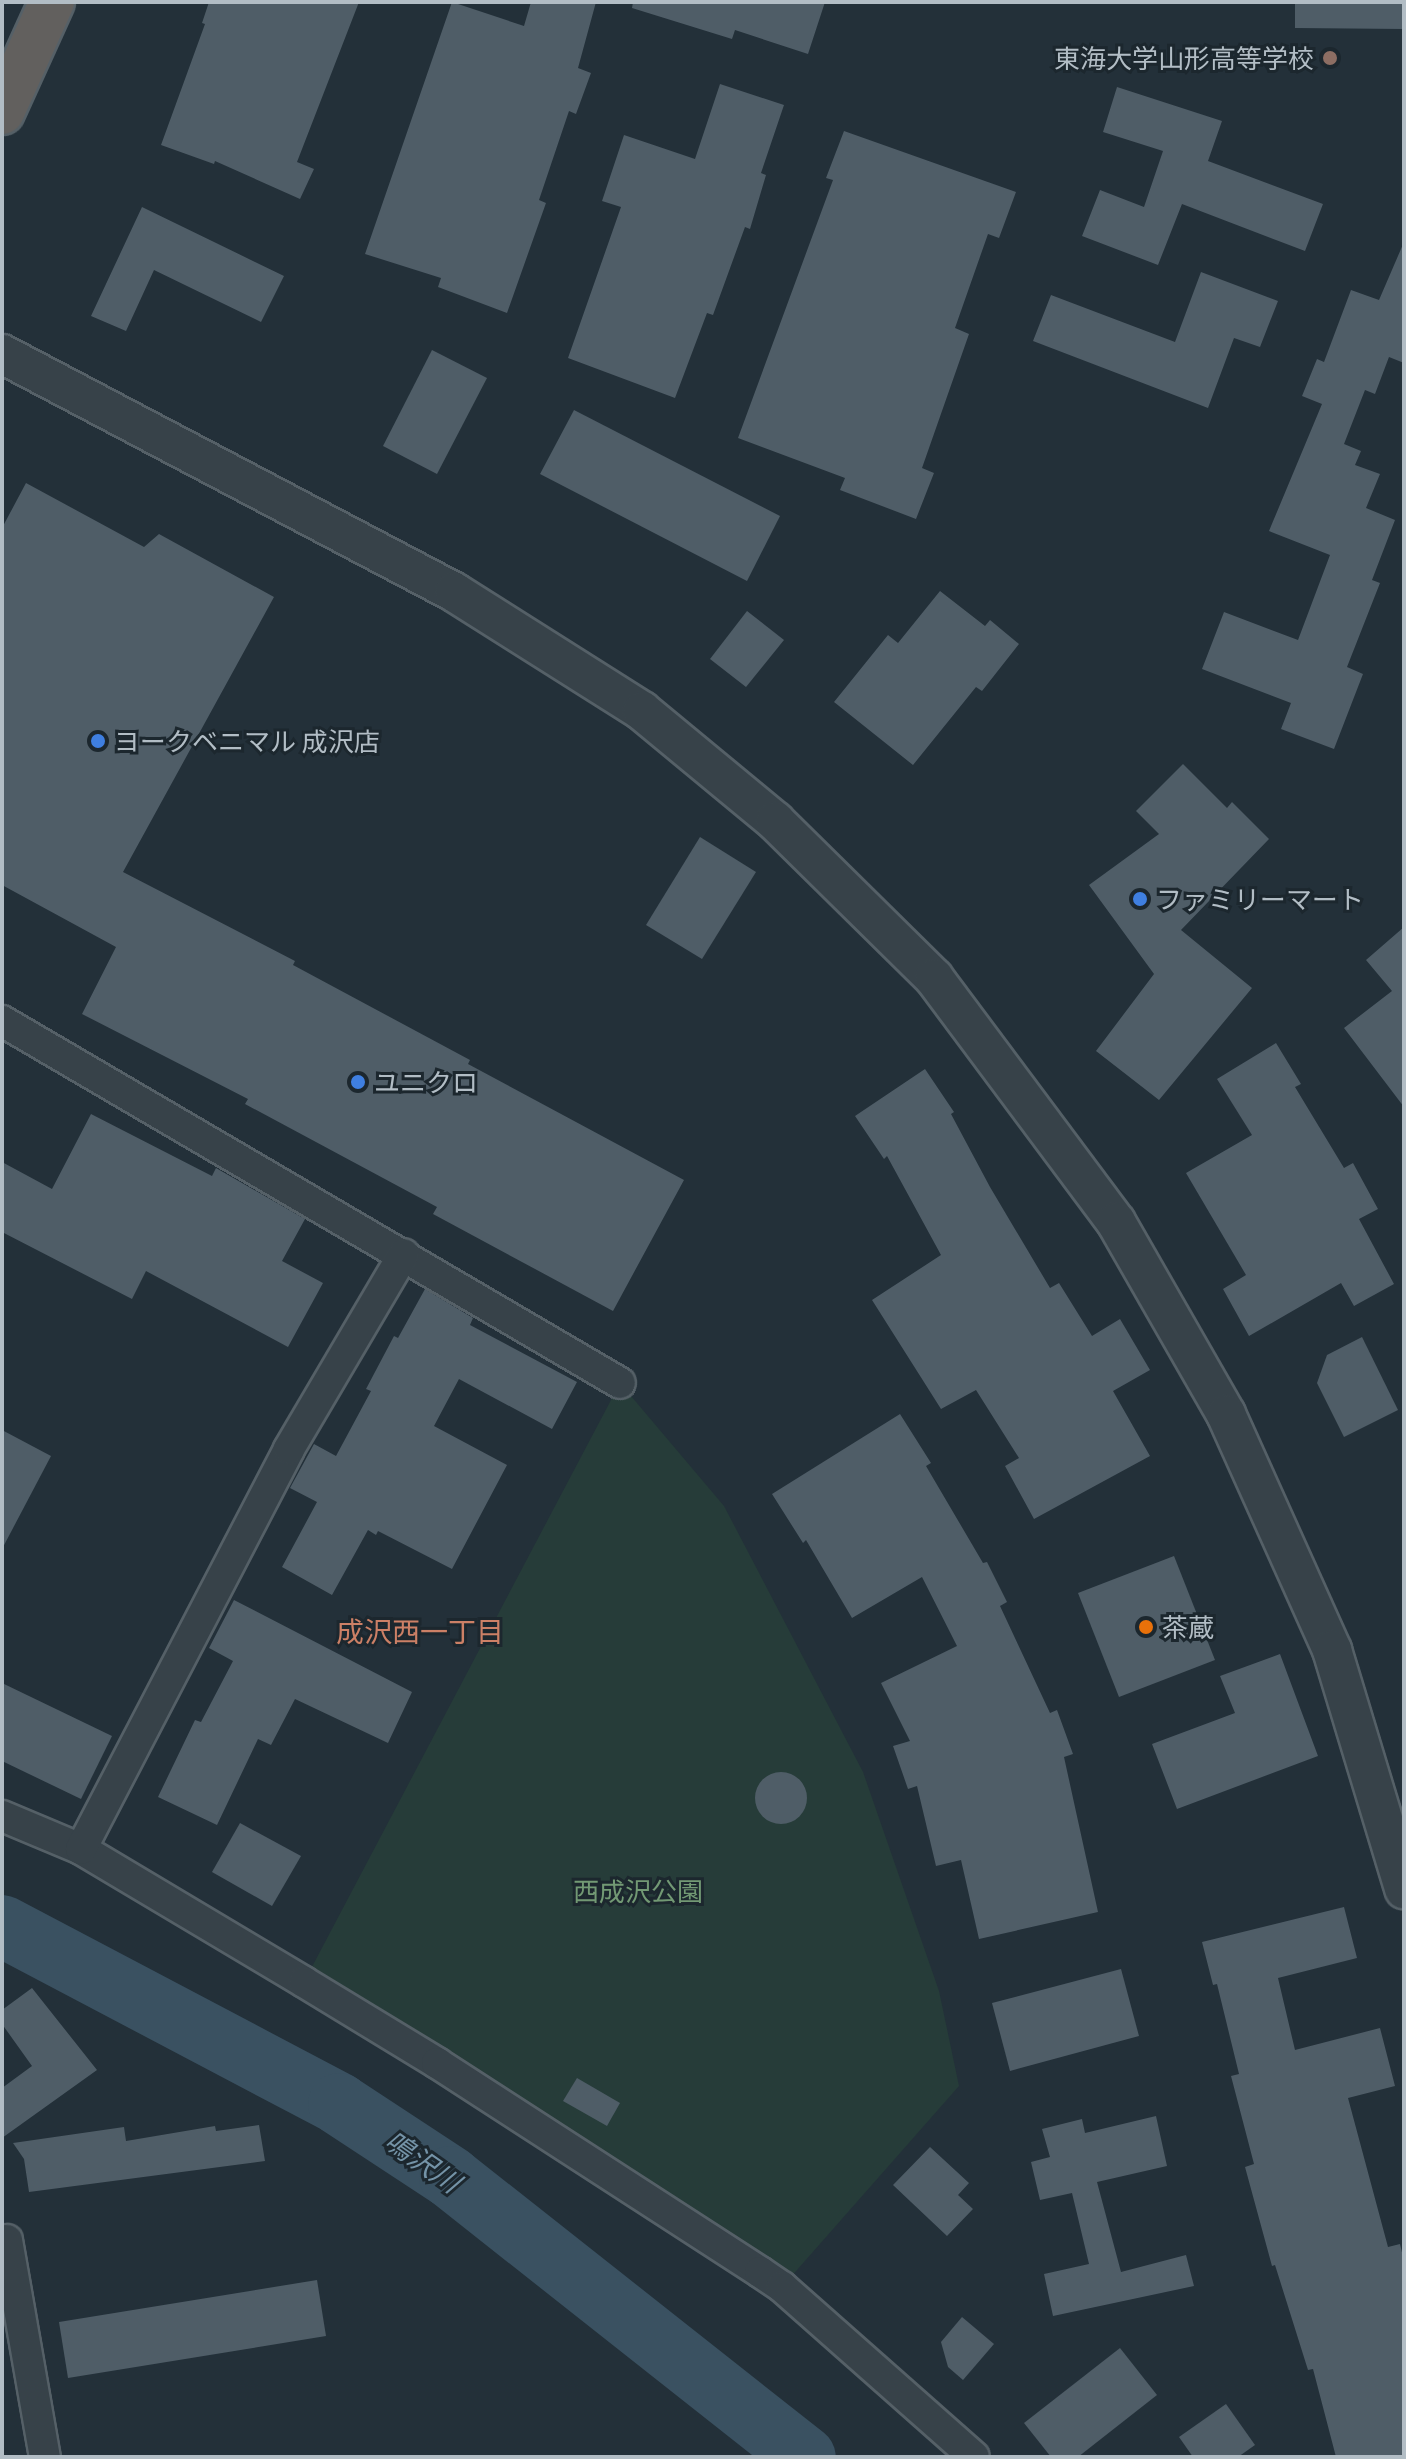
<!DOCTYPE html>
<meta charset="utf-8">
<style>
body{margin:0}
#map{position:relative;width:1406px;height:2459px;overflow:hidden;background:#233039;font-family:"Exo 2","Noto Sans JP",sans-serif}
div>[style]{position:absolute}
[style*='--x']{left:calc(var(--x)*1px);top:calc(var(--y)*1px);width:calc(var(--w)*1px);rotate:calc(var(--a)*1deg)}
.green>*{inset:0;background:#263c39}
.river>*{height:62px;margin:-31px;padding:0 31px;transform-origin:31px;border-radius:31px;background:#3a5161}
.building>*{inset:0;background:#4f5d67}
.round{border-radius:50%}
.roads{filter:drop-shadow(2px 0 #556067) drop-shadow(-2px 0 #556067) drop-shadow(0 2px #556067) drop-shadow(0 -2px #556067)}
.minor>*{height:30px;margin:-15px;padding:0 15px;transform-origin:15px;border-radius:15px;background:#374249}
.tertiary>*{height:38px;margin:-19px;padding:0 19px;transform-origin:19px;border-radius:19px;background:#374249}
.trunk>*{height:44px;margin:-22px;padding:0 22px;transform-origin:22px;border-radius:22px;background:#62605e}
.dots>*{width:22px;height:22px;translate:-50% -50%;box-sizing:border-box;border:4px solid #1c272e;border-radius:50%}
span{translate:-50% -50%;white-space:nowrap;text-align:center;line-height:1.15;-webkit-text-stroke:6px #1c272e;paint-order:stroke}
.poi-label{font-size:26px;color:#b2bdc5}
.right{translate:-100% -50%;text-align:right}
.left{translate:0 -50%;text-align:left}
.park-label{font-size:26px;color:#729974}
.neighbourhood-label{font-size:28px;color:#cc8066}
.water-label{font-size:28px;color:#7493a7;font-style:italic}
.frame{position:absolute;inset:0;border:4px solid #b2bdc5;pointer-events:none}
</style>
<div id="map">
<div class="green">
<i style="clip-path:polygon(620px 1383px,724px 1506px,863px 1772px,939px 1991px,959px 2086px,782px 2287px,304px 1982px)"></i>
</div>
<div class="river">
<i style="--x:2;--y:1926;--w:381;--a:27.8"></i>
<i style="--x:339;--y:2104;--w:133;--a:33.3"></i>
<i style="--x:450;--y:2177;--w:452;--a:38.3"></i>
</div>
<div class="building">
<i style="clip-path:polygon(209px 2px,359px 2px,297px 162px,314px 169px,300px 199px,215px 161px,214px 164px,161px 145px,205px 24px,202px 23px)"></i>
<i style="clip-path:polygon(452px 2px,524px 26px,531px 2px,596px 2px,578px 68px,591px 73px,576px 114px,569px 111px,539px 200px,546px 203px,507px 313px,438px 287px,441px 278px,365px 254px)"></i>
<i style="clip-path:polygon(633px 2px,825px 2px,808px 54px,735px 30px,732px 39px,632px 8px)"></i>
<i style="clip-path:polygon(1295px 2px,1404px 2px,1404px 29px,1295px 28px)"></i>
<i style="clip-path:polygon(720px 84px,784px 105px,761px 173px,766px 175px,750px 229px,745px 227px,713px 315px,707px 313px,675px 398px,568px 358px,621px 207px,602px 201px,624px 135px,695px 159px)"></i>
<i style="clip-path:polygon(1117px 87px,1222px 121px,1208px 161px,1323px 204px,1305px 251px,1182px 204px,1158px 265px,1082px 236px,1100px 190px,1144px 207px,1163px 151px,1103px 132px)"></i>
<i style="clip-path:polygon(844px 131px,1016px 192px,999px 238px,988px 234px,955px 328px,969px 334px,922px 468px,934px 473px,916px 519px,840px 490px,845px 478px,738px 438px,833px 180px,826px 178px)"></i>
<i style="clip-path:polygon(142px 207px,284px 276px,261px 322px,154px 270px,126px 331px,91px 316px)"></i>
<i style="clip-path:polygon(1404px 242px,1404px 363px,1389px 357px,1375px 394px,1365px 390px,1344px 444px,1361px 451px,1355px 465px,1380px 474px,1366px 508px,1395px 520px,1372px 580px,1380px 583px,1347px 667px,1363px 674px,1334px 749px,1281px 729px,1291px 703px,1202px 669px,1224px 612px,1298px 640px,1330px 555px,1269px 531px,1322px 404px,1302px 396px,1317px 359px,1324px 362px,1351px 290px,1379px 300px)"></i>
<i style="clip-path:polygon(1201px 272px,1278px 301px,1260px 347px,1234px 338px,1208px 408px,1033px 341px,1051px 295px,1175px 342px)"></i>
<i style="clip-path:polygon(432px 350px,487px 378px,437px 474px,383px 446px)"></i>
<i style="clip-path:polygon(574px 410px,780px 516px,747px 581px,540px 474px)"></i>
<i style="clip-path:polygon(26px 483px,144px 547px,159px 534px,274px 597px,123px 872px,295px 961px,293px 965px,470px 1060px,468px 1064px,684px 1180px,613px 1311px,433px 1214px,437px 1207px,245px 1104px,248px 1099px,82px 1014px,116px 947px,2px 885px,2px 528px)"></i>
<i style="clip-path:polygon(940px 591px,985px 626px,990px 620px,1019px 644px,982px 691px,976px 687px,913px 765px,834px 702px,888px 635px,898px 643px)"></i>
<i style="clip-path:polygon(747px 611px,784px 640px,746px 687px,710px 659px)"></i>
<i style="clip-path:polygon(1183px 764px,1227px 808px,1232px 802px,1269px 839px,1181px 930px,1252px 988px,1159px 1100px,1096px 1051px,1154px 974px,1089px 885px,1159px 834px,1136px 811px)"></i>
<i style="clip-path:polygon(700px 837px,756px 872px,702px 959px,646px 925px)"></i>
<i style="clip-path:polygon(1404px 927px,1404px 1107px,1344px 1028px,1392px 991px,1366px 960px)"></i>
<i style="clip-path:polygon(1276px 1043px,1301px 1084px,1295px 1087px,1344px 1168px,1353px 1163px,1378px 1209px,1359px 1219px,1394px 1284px,1354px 1306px,1341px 1283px,1249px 1336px,1223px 1289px,1246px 1275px,1186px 1173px,1252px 1135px,1217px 1079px)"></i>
<i style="clip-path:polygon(925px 1069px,954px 1112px,951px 1114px,990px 1187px,1050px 1288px,1059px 1283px,1092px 1336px,1120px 1319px,1150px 1370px,1113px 1391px,1150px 1456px,1034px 1519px,1005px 1466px,1019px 1458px,976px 1390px,941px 1409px,872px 1300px,941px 1255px,887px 1156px,884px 1159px,855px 1116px)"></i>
<i style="clip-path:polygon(91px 1114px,212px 1176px,216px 1168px,305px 1219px,282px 1261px,323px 1283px,288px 1347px,146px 1271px,132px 1299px,2px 1232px,2px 1162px,52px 1189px)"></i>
<i style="clip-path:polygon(425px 1289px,473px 1318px,470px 1325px,577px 1382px,552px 1429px,459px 1379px,434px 1426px,507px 1465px,452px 1569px,378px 1531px,376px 1535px,368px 1530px,332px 1595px,282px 1567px,317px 1502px,290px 1488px,314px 1444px,336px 1456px,371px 1391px,366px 1389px,394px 1336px,398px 1338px)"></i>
<i style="clip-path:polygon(1362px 1337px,1398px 1410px,1344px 1437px,1317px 1383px,1327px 1355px)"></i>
<i style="clip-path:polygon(900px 1414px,931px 1463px,926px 1466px,983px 1563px,987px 1562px,1007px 1602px,1000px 1606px,1050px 1713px,1057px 1710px,1073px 1754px,1064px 1757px,1098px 1912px,979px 1939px,961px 1860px,936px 1866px,917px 1786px,908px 1789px,893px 1746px,910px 1741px,881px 1683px,957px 1646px,922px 1577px,852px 1618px,806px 1540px,803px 1543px,772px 1494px)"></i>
<i style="clip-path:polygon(2px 1430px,51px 1456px,2px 1549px)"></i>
<i style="clip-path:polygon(1174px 1556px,1215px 1660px,1119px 1697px,1078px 1593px)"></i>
<i style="clip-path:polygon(234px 1600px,412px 1692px,388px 1743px,295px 1699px,271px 1745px,258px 1739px,217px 1825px,158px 1797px,195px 1720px,201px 1722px,233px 1661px,209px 1648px)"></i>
<i style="clip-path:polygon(1280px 1654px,1318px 1756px,1177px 1809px,1152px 1744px,1235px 1713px,1220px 1676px)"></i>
<i style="clip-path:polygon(2px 1683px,112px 1736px,81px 1799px,2px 1761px)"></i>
<i class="round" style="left:755px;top:1772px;width:52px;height:52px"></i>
<i style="clip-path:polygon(240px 1823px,301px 1856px,272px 1906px,212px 1872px)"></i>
<i style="clip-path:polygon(1344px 1907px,1357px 1958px,1278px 1978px,1295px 2050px,1380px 2028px,1395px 2086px,1348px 2098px,1388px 2247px,1400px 2244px,1404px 2261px,1404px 2457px,1336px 2457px,1313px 2369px,1308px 2370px,1275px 2265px,1272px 2266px,1245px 2167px,1254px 2164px,1231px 2076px,1239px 2074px,1217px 1984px,1213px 1985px,1202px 1942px)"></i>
<i style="clip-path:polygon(1121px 1969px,1139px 2036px,1010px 2071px,992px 2003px)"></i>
<i style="clip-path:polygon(32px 1988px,97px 2070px,2px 2138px,2px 2088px,32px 2066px,2px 2024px,2px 2010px)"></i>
<i style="clip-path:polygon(577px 2078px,620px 2103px,607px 2126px,563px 2101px)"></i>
<i style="clip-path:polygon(1156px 2116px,1167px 2166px,1097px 2182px,1121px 2272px,1186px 2255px,1194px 2286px,1053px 2316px,1044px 2274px,1089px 2264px,1072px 2193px,1040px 2200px,1031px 2162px,1050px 2157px,1042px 2129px,1082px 2119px,1085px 2133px)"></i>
<i style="clip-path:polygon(259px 2125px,265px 2161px,29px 2192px,24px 2159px,13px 2143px,124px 2127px,126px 2141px,215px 2126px,216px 2131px)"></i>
<i style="clip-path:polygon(930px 2147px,969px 2183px,958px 2195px,973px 2209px,947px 2236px,893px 2185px)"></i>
<i style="clip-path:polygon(317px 2280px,326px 2336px,68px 2378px,59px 2322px)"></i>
<i style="clip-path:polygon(962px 2317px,994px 2344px,963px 2380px,948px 2367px,941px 2342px)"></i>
<i style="clip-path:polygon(1120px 2348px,1157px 2395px,1078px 2457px,1051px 2457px,1024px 2423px)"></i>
<i style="clip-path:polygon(1226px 2404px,1255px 2445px,1238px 2457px,1193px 2457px,1179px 2437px)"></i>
</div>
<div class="roads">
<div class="minor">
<i style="--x:2;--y:1021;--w:716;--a:30.36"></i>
<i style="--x:2;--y:1816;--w:86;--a:22.7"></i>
<i style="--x:81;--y:1849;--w:260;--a:30.8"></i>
<i style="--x:304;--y:1982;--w:156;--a:31.3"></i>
<i style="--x:437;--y:2063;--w:385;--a:32.9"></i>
<i style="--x:760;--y:2272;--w:27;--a:34"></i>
<i style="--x:782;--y:2287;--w:256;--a:41.5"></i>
<i style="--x:81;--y:1849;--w:451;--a:-62.5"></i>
<i style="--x:289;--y:1449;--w:226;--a:-59.5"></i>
<i style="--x:7;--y:2240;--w:220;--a:80.1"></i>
</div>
<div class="tertiary">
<i style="--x:2;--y:354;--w:511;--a:27.77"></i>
<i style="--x:454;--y:592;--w:222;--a:32.3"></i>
<i style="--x:642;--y:711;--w:173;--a:39.6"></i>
<i style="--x:775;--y:821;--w:223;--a:44.6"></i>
<i style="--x:934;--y:978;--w:304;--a:53.3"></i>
<i style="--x:1116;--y:1222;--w:221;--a:60.2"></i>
<i style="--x:1226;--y:1414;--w:259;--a:65.8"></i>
<i style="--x:1332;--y:1650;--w:250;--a:73.2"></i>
</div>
<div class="trunk">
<i style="--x:2;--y:112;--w:121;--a:-65.6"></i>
</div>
</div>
<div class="dots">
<i style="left:1330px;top:58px;background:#8d6e63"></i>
<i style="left:98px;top:741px;background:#3f7fe0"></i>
<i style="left:1140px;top:899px;background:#3f7fe0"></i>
<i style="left:358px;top:1082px;background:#3f7fe0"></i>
<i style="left:1146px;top:1627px;background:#e8710a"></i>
</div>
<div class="poi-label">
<span class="right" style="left:1314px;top:58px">東海大学山形高等学校</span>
<span class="left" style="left:114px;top:741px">ヨークベニマル 成沢店</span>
<span class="left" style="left:1156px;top:899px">ファミリーマート</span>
<span class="left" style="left:374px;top:1082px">ユニクロ</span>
<span class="left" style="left:1162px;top:1627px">茶蔵</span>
</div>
<div class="park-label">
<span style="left:638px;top:1891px">西成沢公園</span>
</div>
<div class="neighbourhood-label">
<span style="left:420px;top:1631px">成沢西一丁目</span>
</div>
<div class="water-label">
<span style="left:423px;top:2161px;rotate:35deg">鳴沢川</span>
</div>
<div class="frame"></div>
</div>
